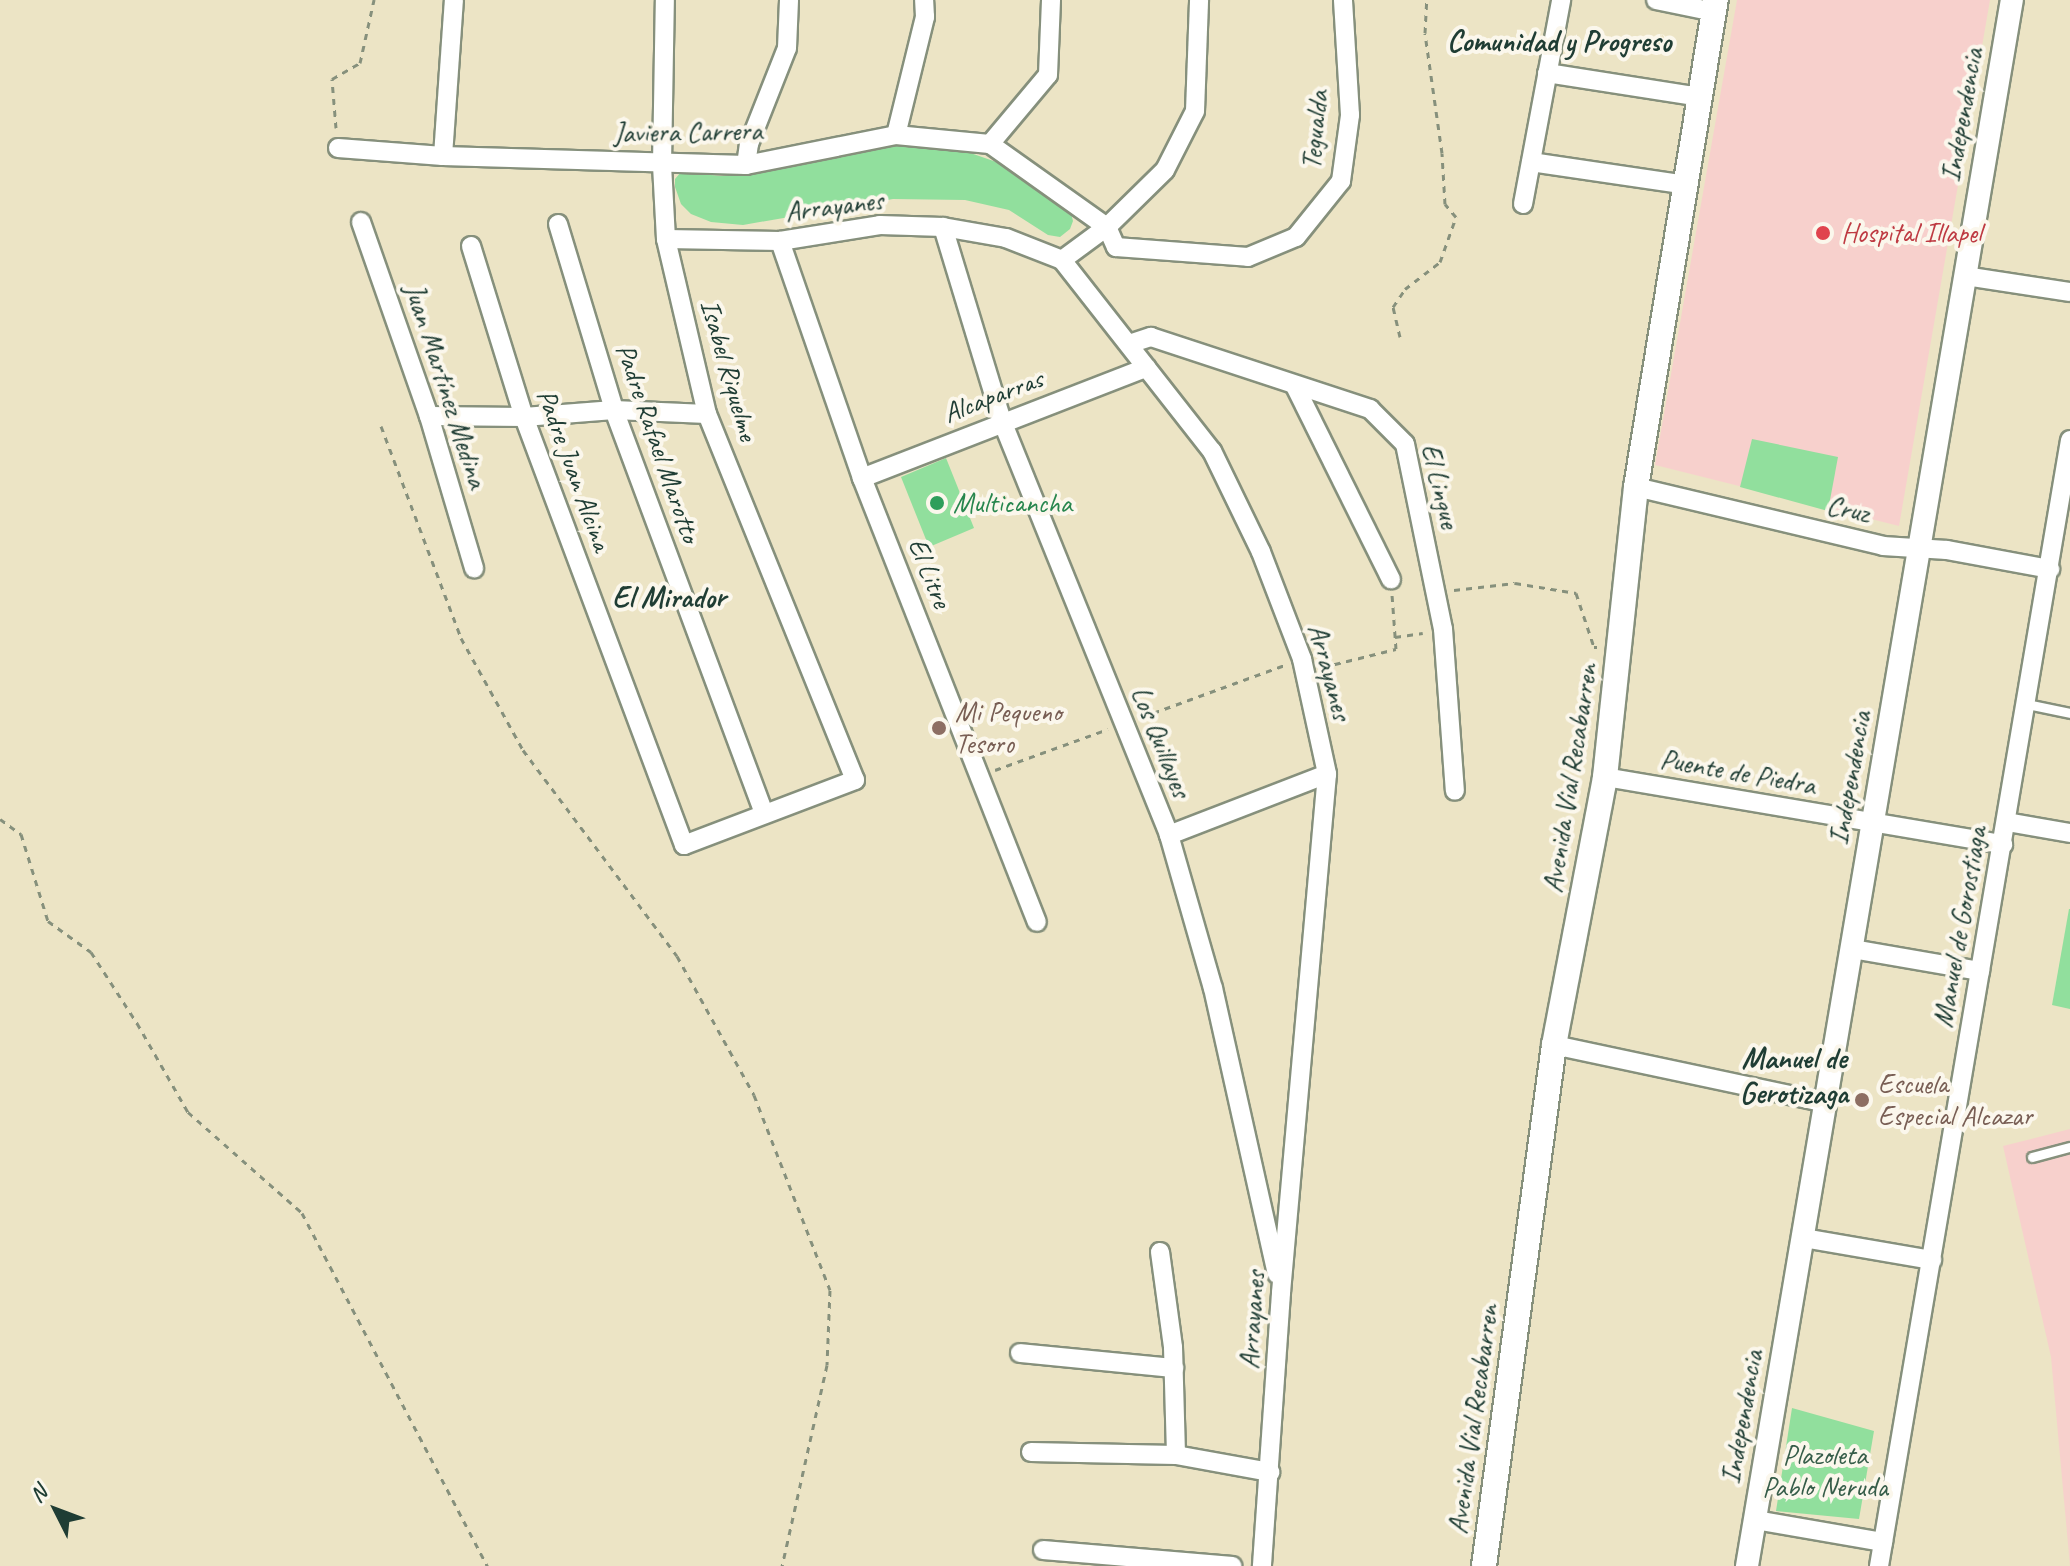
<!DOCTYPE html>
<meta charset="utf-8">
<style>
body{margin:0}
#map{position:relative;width:2070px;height:1566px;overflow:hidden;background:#ece4c5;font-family:Caveat,sans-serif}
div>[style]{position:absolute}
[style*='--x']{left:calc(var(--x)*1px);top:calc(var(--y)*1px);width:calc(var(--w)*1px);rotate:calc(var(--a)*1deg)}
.built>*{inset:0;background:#f7d0cc}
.green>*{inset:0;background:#91df9d}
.path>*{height:3px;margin-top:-1.5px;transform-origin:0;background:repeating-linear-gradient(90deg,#86907c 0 6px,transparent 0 12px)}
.roads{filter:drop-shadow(2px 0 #86907c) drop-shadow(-2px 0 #86907c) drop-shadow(0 2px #86907c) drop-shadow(0 -2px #86907c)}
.service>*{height:9px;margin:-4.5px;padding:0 4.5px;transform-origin:4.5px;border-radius:4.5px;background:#fff}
.minor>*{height:18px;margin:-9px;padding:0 9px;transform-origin:9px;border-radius:9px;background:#fff}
.tertiary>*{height:22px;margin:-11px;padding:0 11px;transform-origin:11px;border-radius:11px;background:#fff}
.secondary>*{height:24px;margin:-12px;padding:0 12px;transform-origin:12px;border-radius:12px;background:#fff}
.dots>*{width:22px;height:22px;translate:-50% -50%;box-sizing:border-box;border:4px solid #fbf7ec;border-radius:50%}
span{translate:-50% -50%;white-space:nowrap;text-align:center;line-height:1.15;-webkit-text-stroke:8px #fbf7ec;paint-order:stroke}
.street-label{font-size:28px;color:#1f3d34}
.health-label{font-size:28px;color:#be3a42}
.left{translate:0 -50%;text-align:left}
.leisure-label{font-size:28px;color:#27864d}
.education-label{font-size:28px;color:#785e54}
.park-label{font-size:28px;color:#365d49}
.neighbourhood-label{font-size:30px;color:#1f3d34;font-weight:700}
.north{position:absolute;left:16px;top:1470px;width:80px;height:80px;-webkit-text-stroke:6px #fbf7ec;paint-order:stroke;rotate:312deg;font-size:22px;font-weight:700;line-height:32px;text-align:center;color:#1f3d34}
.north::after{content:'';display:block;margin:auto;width:28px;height:36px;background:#1f3d34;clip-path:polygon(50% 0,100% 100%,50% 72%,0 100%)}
</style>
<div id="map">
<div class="built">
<i style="clip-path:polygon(1737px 0,1990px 0,1899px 526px,1655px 465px)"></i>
<i style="clip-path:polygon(2070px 1129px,2070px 1566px,2051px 1357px,2003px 1146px)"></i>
</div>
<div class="green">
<i style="clip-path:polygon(887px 145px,959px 149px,1005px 165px,1039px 183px,1070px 209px,1073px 221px,1070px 229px,1060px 237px,1048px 235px,1009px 210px,965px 200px,893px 199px,743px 225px,711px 222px,691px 214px,681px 204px,675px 187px,675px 179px,681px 172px,721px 176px,759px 172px)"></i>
<i style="clip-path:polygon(1752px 439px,1838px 457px,1828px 511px,1740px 487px)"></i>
<i style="clip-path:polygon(946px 458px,974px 528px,929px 547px,901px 477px)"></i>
<i style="clip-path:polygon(2069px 909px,2070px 909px,2070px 1009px,2052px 1005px)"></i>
<i style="clip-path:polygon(1792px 1408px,1874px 1431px,1859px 1519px,1776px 1511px)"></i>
</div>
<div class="path">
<i style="--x:336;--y:128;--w:49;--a:-94.7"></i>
<i style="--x:332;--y:79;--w:32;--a:-30"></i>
<i style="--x:360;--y:63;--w:65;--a:-77.5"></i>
<i style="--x:1400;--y:337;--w:31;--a:-103"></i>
<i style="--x:1393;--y:307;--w:22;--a:-56"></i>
<i style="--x:1405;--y:289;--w:44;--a:-37.6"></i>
<i style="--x:1440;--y:262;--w:48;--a:-70.4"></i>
<i style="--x:1456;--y:217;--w:17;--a:-130"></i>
<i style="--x:1445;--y:204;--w:51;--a:-93.4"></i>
<i style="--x:1442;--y:153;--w:121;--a:-98.1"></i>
<i style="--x:1425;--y:33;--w:33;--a:-87"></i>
<i style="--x:381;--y:426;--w:227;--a:69.3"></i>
<i style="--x:461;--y:638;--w:128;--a:61"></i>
<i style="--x:523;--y:750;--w:257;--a:53.2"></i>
<i style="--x:677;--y:956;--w:159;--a:61"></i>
<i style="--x:754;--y:1095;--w:209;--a:68.7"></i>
<i style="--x:830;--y:1290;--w:75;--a:92.3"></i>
<i style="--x:827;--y:1365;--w:206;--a:102.6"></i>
<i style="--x:1454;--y:590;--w:61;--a:-6.5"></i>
<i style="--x:1515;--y:583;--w:62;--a:9.3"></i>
<i style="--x:1576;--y:593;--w:57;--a:71.6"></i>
<i style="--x:1594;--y:647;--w:3;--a:0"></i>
<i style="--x:1395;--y:637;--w:28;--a:-8"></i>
<i style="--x:1323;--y:667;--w:75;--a:-13.9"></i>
<i style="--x:1396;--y:649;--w:54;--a:-94.2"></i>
<i style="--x:1142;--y:717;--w:152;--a:-20"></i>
<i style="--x:995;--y:770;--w:120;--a:-19.9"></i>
<i style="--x:0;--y:819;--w:26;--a:36"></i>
<i style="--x:21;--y:834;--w:91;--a:72.8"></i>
<i style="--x:48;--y:921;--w:53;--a:35.8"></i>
<i style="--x:91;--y:952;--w:85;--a:57.1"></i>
<i style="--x:137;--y:1023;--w:103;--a:60.2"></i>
<i style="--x:188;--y:1112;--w:152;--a:41.5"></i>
<i style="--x:302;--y:1213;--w:399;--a:62.3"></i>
</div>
<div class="roads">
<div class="service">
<i style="--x:2027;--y:704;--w:44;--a:11.8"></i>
<i style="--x:2032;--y:1157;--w:39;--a:-15"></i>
</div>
<div class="minor">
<i style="--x:1656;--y:0;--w:59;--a:11.7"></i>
<i style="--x:1547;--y:73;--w:156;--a:8.9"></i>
<i style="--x:896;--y:135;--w:122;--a:-76.2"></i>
<i style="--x:925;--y:17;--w:17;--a:-93"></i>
<i style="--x:990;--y:144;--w:90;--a:-50"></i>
<i style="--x:1048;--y:75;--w:75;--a:-87.7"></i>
<i style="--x:338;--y:148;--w:105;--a:4.4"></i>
<i style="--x:443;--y:156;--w:303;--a:1.7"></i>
<i style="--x:746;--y:165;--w:153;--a:-11.3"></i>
<i style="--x:896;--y:135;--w:94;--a:5.5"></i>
<i style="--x:990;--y:144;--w:143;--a:35.4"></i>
<i style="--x:1107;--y:227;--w:22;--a:66"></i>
<i style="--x:1116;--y:247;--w:132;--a:4.3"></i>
<i style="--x:1248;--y:257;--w:52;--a:-22.6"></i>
<i style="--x:1296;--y:237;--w:72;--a:-51.2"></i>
<i style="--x:1341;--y:181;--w:67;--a:-82.2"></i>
<i style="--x:1350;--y:115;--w:115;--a:-93.5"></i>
<i style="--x:443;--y:156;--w:156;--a:-86"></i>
<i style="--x:1531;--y:162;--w:157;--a:8.4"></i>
<i style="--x:746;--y:165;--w:21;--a:-82"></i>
<i style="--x:749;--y:144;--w:103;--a:-68.4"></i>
<i style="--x:787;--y:48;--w:48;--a:-87.6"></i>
<i style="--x:1523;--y:204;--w:208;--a:-79.4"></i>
<i style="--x:361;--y:222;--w:206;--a:70.7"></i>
<i style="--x:429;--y:416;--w:159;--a:73.5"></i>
<i style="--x:558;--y:224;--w:194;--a:73.2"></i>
<i style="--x:614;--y:410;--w:431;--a:69.6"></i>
<i style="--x:943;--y:227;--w:203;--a:73.1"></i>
<i style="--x:1002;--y:421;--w:446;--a:68"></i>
<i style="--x:1169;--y:835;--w:159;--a:74"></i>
<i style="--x:1213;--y:988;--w:293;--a:77.4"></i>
<i style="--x:666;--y:239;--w:114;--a:1"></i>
<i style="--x:780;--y:241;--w:101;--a:-9.1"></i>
<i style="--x:880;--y:225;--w:63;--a:1.8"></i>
<i style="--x:943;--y:227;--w:64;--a:9.9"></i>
<i style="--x:1006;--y:238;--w:60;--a:21.4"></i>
<i style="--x:1062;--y:260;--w:243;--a:51.9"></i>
<i style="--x:1212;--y:451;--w:112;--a:64.1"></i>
<i style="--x:1261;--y:552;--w:115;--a:69"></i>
<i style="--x:1302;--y:659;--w:118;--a:77.7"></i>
<i style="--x:1327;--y:774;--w:521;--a:95.07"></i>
<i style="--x:1281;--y:1293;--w:274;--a:94"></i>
<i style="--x:780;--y:241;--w:251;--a:70.9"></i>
<i style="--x:862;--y:478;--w:477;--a:68.5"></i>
<i style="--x:471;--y:246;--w:179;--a:72.8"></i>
<i style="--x:524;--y:417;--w:457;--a:69.5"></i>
<i style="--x:684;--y:845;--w:183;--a:-20.8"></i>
<i style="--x:855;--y:780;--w:395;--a:-112"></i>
<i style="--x:707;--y:414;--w:180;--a:-103.2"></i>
<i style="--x:666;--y:239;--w:75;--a:-93.1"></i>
<i style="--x:662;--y:164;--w:164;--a:-89"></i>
<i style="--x:1062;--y:260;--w:56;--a:-36.3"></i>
<i style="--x:1107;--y:227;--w:81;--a:-44.5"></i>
<i style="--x:1165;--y:170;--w:66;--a:-63"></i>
<i style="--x:1195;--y:111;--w:111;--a:-87.9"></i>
<i style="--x:1965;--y:276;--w:106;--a:8.7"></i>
<i style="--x:1129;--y:344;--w:23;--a:-18"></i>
<i style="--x:1151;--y:337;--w:231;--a:18.2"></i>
<i style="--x:1370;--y:409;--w:49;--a:45"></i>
<i style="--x:1405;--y:444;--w:189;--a:78.4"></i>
<i style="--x:1443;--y:629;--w:162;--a:85.8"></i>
<i style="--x:1295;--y:386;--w:216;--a:63.6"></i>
<i style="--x:429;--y:416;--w:95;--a:0.6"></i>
<i style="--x:524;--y:417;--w:90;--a:-4.4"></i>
<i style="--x:614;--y:410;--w:93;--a:2.5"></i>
<i style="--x:862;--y:478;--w:305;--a:-21.2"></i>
<i style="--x:1636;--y:487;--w:254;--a:13.4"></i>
<i style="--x:1883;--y:546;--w:64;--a:3.6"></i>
<i style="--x:1947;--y:550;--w:105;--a:10.5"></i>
<i style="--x:1605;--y:777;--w:404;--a:9.6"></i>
<i style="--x:2007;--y:822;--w:64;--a:9.9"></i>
<i style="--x:1169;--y:835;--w:169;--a:-21.1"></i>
<i style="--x:1852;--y:949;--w:130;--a:9.8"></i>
<i style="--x:1554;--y:1045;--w:278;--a:12"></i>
<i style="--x:1803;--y:1238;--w:131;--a:9.7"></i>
<i style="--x:1160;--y:1252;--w:96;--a:82.2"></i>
<i style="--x:1173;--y:1347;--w:108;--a:88.4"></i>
<i style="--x:1176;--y:1455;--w:96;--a:10.3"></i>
<i style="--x:1020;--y:1353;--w:155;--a:5.6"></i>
<i style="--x:1031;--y:1452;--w:145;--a:1.2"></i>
<i style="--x:1755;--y:1520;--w:130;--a:9.8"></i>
<i style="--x:1043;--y:1550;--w:190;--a:4.8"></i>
<i style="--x:1879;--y:1566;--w:1142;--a:-80.37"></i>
</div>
<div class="tertiary">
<i style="--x:1747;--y:1566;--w:1588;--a:-80.4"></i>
</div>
<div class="secondary">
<i style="--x:1484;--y:1566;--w:526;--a:-82.35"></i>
<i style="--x:1554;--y:1045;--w:273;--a:-79.2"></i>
<i style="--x:1605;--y:777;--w:292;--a:-83.9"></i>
<i style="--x:1636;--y:487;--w:494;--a:-80.7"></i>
</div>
</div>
<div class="dots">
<i style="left:1823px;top:233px;background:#e0444e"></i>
<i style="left:937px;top:503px;background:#2e9e5b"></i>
<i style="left:939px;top:728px;background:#8d6e63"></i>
<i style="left:1862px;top:1100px;background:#8d6e63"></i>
</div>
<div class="street-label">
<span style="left:1962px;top:115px;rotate:-80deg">Independencia</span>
<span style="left:1315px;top:130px;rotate:-85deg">Tegualda</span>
<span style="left:688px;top:132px;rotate:-1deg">Javiera Carrera</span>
<span style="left:834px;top:206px;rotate:-7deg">Arrayanes</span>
<span style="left:729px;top:370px;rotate:74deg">Isabel Riquelme</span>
<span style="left:446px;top:386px;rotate:72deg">Juan Martínez Medina</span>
<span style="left:993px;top:396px;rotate:-21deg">Alcaparras</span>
<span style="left:658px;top:443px;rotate:71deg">Padre Rafael Marotto</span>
<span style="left:574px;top:470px;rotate:70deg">Padre Juan Alcina</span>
<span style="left:1440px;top:486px;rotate:76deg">El Lingue</span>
<span style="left:1848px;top:509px;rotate:13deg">Cruz</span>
<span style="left:930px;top:573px;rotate:68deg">El Litre</span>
<span style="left:1330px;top:672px;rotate:75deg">Arrayanes</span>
<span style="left:1161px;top:742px;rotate:68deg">Los Quillayes</span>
<span style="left:1738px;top:772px;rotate:10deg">Puente de Piedra</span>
<span style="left:1570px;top:778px;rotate:-81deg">Avenida Vial Recabarren</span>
<span style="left:1850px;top:778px;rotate:-80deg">Independencia</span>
<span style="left:1960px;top:927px;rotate:-80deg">Manuel de Gorostiaga</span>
<span style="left:1252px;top:1320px;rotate:-86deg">Arrayanes</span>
<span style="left:1742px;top:1417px;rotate:-80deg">Independencia</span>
<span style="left:1473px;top:1419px;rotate:-82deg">Avenida Vial Recabarren</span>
</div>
<div class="health-label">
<span class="left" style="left:1841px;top:233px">Hospital Illapel</span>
</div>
<div class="leisure-label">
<span class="left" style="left:953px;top:503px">Multicancha</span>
</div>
<div class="education-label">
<span class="left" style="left:955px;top:728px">Mi Pequeno<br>Tesoro</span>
<span class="left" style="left:1878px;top:1100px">Escuela<br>Especial Alcazar</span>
</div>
<div class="park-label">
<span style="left:1825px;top:1471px">Plazoleta<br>Pablo Neruda</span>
</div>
<div class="neighbourhood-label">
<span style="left:1559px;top:41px">Comunidad y Progreso</span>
<span style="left:669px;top:597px">El Mirador</span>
<span style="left:1794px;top:1075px">Manuel de<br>Gerotizaga</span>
</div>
<div class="north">N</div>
</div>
